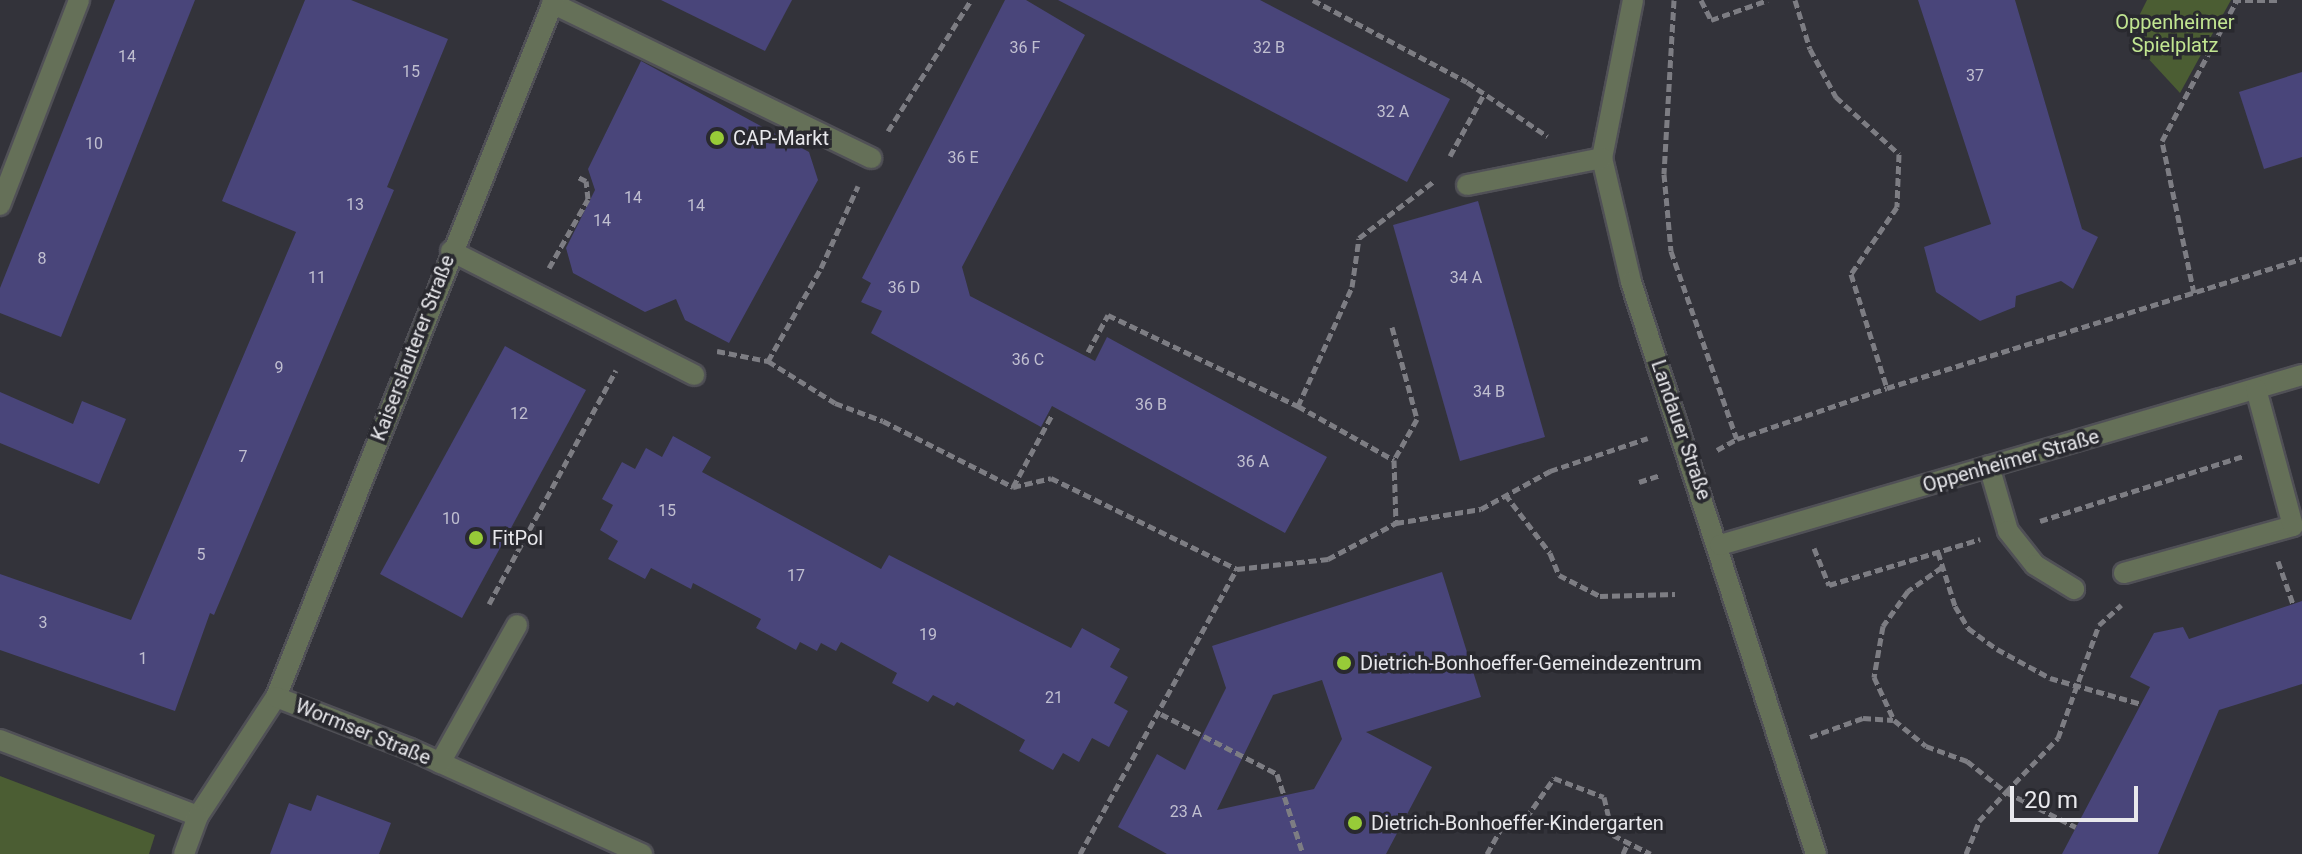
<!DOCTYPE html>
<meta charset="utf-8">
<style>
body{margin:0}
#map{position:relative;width:2302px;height:854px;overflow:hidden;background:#33333a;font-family:Roboto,sans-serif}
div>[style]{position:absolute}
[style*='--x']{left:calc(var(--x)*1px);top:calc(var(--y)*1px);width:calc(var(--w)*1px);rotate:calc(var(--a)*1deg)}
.green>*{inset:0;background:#4b5d33}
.building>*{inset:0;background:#49457a}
.path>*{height:5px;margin-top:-2.5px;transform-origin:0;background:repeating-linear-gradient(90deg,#7d7d83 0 8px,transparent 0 12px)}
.roads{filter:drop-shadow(2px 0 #505056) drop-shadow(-2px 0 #505056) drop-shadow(0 2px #505056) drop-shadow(0 -2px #505056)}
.minor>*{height:20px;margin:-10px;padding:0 10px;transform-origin:10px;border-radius:10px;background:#657058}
.dots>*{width:22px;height:22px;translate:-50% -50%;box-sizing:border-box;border:4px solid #29292f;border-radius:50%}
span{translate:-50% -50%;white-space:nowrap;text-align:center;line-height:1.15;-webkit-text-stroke:7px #29292f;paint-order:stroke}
.number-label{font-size:16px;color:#c0bfd0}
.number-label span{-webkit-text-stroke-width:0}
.park-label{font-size:20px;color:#c1e591}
.poi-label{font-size:20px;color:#e8e8ec}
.left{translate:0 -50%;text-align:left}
.street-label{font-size:20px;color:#e8e8ec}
.scale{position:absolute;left:2010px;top:786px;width:128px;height:36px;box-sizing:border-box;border:4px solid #e8e8ec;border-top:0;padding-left:10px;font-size:24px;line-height:28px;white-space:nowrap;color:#e8e8ec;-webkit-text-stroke:6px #29292f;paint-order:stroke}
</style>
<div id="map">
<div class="green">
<i style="clip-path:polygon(2147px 0,2231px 0,2180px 93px,2144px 54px,2137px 20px)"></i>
<i style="clip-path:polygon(0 776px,155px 835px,149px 854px,0 854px)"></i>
</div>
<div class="building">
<i style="clip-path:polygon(115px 0,195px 0,61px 337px,0 313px,0 288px)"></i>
<i style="clip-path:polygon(305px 0,351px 0,448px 39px,387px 187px,394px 190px,214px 615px,210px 613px,175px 711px,0 650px,0 574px,131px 620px,296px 232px,222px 201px)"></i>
<i style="clip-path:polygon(661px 0,792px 0,765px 51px)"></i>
<i style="clip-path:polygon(1005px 0,1026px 0,1085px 35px,962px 267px,970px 296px,1095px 361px,1107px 337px,1327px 457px,1285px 533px,1052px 406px,1041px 427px,871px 333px,882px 311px,861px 302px,871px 283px,862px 278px)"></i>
<i style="clip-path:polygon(1058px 0,1260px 0,1450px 99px,1407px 182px)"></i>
<i style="clip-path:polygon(1918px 0,2015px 0,2082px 229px,2098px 237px,2073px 289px,2061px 281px,2016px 296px,2015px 307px,1980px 321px,1936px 292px,1924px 247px,1991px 224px)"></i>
<i style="clip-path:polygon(641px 61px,809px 152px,818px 180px,729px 343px,685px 320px,676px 299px,645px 312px,573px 273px,566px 248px,595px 190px,588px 169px)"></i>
<i style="clip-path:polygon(2302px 72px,2302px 157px,2264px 169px,2239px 92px)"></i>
<i style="clip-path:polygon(1478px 201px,1545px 437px,1460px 461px,1393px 225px)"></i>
<i style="clip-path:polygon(505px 346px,586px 390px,462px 618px,380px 574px)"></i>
<i style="clip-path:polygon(0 392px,73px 424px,82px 401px,126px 419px,99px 484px,0 443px)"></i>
<i style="clip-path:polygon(673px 436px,711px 457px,702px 472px,881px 569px,889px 555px,1071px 648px,1082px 628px,1120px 649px,1110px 667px,1128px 677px,1114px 703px,1128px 711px,1109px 747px,1092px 738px,1079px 762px,1063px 753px,1053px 770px,1019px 751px,1025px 740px,957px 702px,954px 706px,933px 695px,928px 702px,892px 683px,897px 673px,841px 642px,836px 651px,821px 643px,817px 651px,800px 642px,796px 650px,756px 628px,761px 619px,693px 583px,691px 589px,651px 568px,645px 579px,608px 559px,618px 541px,600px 530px,613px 505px,602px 499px,622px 462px,635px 469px,646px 448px,662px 457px)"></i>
<i style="clip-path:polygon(evenodd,1442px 572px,1481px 697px,1366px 732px,1432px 767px,1386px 854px,1167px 854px,1118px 827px,1157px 754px,1185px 770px,1226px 688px,1212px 646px,1442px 572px,1322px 680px,1342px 739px,1314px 789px,1217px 810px,1273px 695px,1322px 680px)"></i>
<i style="clip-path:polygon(2302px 601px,2302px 684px,2219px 710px,2158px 854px,2062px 854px,2150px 687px,2130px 677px,2154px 633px,2183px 627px,2189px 639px)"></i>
<i style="clip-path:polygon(317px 795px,391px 823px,379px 854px,270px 854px,289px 803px,311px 811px)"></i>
</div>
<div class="path">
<i style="--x:1313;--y:0;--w:174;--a:28"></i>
<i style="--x:1467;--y:82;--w:97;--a:34"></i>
<i style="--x:1674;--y:0;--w:174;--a:93.3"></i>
<i style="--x:1664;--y:174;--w:77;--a:84.8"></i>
<i style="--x:1671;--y:251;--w:199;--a:70.7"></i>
<i style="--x:1737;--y:439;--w:158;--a:-18.8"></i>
<i style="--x:1701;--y:0;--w:22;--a:63"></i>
<i style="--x:1711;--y:20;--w:60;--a:-19.3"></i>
<i style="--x:1795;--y:0;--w:51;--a:73"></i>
<i style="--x:1810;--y:49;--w:55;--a:61.6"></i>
<i style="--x:1836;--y:97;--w:85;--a:42.1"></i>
<i style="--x:1899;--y:154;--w:53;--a:92.2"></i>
<i style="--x:1897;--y:207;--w:81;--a:124.5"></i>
<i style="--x:1851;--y:274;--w:120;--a:72.5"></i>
<i style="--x:1887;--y:388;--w:435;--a:-17.3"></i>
<i style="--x:2233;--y:0;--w:45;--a:0"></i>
<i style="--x:888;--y:131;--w:155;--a:-57.6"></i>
<i style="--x:1450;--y:156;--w:71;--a:-61.3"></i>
<i style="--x:549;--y:268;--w:79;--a:-60.5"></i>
<i style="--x:588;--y:199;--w:18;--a:-96"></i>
<i style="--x:586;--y:181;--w:9;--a:-153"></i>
<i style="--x:2194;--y:293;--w:155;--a:-101.9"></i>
<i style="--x:2162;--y:141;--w:160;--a:-62"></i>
<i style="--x:1392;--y:327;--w:95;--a:74.8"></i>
<i style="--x:1417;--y:419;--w:47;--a:119.3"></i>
<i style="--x:717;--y:351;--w:52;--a:11.1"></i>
<i style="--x:768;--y:361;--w:107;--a:-60.3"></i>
<i style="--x:821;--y:268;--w:90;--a:-65.7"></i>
<i style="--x:1088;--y:352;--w:42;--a:-61.6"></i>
<i style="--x:1108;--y:315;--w:211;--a:25.6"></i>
<i style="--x:1298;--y:406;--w:131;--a:-65.6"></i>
<i style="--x:1352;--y:287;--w:49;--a:-81.9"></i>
<i style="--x:1359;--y:238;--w:94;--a:-37.2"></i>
<i style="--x:768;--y:361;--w:79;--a:32.1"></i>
<i style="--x:835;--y:403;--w:51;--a:20.6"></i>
<i style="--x:883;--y:421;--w:146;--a:26.9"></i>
<i style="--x:1013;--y:487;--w:39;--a:-13"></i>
<i style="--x:1051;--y:478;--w:207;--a:26.1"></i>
<i style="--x:1237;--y:569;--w:92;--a:-6.3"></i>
<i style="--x:1328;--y:559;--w:77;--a:-27.9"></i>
<i style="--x:1396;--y:523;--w:86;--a:-9.4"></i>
<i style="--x:1481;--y:509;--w:79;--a:-28.8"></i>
<i style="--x:1550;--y:471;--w:103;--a:-18.6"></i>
<i style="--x:1298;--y:406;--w:110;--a:29.4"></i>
<i style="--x:1394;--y:460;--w:63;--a:88.2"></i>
<i style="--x:1717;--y:450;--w:23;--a:-29"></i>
<i style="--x:1639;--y:482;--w:23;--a:-18"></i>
<i style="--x:1013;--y:487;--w:82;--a:-61.6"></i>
<i style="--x:1505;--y:494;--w:74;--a:52.7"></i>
<i style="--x:1550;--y:553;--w:24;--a:68"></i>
<i style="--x:1559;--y:575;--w:46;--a:27.1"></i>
<i style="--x:1600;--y:596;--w:75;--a:-1.5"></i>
<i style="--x:2040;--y:521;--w:214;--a:-17.7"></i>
<i style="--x:1814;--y:548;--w:40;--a:68"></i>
<i style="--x:1829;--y:585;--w:158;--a:-16.9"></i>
<i style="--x:1938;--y:552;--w:57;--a:72.5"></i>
<i style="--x:1955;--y:606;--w:26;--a:59"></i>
<i style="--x:1968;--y:628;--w:36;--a:36"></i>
<i style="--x:1997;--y:649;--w:60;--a:28.7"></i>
<i style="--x:2050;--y:678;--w:95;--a:15.9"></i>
<i style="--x:2278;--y:561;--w:46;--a:70.8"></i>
<i style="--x:1942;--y:567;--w:42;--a:144.8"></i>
<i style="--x:1908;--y:591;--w:43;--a:125.5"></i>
<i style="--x:1883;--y:626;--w:52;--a:100"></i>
<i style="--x:1874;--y:677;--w:47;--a:65.1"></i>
<i style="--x:1894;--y:720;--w:41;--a:39.1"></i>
<i style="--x:1926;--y:746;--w:44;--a:20.1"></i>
<i style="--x:1967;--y:761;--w:50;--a:38.5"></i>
<i style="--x:2006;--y:792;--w:75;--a:-46.1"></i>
<i style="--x:2058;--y:738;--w:120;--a:-70.1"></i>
<i style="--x:2099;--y:625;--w:30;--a:-42"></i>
<i style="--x:489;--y:604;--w:266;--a:-61.5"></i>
<i style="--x:1161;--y:714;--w:131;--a:27.3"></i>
<i style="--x:1277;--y:774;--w:84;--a:72"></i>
<i style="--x:1810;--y:737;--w:56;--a:-19.7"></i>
<i style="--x:1863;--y:718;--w:30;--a:4"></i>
<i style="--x:1080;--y:854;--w:325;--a:-61.2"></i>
<i style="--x:1487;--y:854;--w:29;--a:-61"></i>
<i style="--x:1501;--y:829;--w:27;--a:-24"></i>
<i style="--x:1526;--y:818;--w:49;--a:-55"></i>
<i style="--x:1554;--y:778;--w:53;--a:20.8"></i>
<i style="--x:1604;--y:797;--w:39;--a:77"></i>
<i style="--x:1613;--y:835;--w:42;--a:26.6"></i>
<i style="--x:1623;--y:854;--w:12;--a:-66"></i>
<i style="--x:1966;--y:854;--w:35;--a:-68"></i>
<i style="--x:1979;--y:821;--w:40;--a:-47"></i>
<i style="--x:2006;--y:792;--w:78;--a:26.6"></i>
</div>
<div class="roads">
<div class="minor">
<i style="--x:1633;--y:0;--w:161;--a:101.1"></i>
<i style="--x:1602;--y:158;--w:127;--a:76.8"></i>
<i style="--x:1631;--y:282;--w:601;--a:72.08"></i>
<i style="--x:552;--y:3;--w:355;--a:25.9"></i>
<i style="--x:1467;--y:185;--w:138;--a:-11.3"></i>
<i style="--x:0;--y:205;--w:220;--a:-68.9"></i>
<i style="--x:451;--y:251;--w:273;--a:27"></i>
<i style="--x:1989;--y:466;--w:68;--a:73.7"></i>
<i style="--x:2008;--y:531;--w:43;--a:51.5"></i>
<i style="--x:2035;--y:565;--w:46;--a:31.6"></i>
<i style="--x:1720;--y:545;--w:606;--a:-16.28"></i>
<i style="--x:2124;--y:573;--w:175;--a:-15.5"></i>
<i style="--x:2293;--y:526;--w:142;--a:-105.1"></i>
<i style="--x:276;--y:697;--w:750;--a:-68.26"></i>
<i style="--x:0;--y:740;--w:212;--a:21"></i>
<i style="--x:198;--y:816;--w:142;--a:-56.8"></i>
<i style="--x:276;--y:697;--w:144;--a:21.2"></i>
<i style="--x:410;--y:749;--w:255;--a:24.4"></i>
<i style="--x:440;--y:763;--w:158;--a:-60.8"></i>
<i style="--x:184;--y:854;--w:40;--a:-69.8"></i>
</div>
</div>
<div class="dots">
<i style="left:717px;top:138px;background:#97cb38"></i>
<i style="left:476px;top:538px;background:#97cb38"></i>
<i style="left:1344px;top:663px;background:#97cb38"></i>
<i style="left:1355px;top:823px;background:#97cb38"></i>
</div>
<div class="number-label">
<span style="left:1025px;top:48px">36 F</span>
<span style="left:1269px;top:48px">32 B</span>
<span style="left:127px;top:57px">14</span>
<span style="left:411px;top:72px">15</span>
<span style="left:1975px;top:76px">37</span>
<span style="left:1393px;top:112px">32 A</span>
<span style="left:94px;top:144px">10</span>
<span style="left:963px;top:158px">36 E</span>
<span style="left:633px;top:198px">14</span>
<span style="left:355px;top:205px">13</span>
<span style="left:696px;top:206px">14</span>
<span style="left:602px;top:221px">14</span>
<span style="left:42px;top:259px">8</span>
<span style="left:317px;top:278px">11</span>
<span style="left:1466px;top:278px">34 A</span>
<span style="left:904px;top:288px">36 D</span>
<span style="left:1028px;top:360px">36 C</span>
<span style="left:279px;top:368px">9</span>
<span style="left:1489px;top:392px">34 B</span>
<span style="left:1151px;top:405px">36 B</span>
<span style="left:519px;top:414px">12</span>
<span style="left:243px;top:457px">7</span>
<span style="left:1253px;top:462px">36 A</span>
<span style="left:667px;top:511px">15</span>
<span style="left:451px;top:519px">10</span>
<span style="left:201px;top:555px">5</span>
<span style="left:796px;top:576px">17</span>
<span style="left:43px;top:623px">3</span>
<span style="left:928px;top:635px">19</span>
<span style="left:143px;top:659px">1</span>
<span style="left:1054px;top:698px">21</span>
<span style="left:1186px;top:812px">23 A</span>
</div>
<div class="park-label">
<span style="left:2175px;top:34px">Oppenheimer<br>Spielplatz</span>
</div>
<div class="poi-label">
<span class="left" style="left:733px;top:138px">CAP-Markt</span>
<span class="left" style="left:492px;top:538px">FitPol</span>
<span class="left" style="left:1360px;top:663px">Dietrich-Bonhoeffer-Gemeindezentrum</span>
<span class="left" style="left:1371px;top:823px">Dietrich-Bonhoeffer-Kindergarten</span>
</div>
<div class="street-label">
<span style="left:413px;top:348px;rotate:-69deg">Kaiserslauterer Straße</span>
<span style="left:1681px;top:430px;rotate:71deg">Landauer Straße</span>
<span style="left:2011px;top:461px;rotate:-16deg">Oppenheimer Straße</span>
<span style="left:363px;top:732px;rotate:22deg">Wormser Straße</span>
</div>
<div class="scale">20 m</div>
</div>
